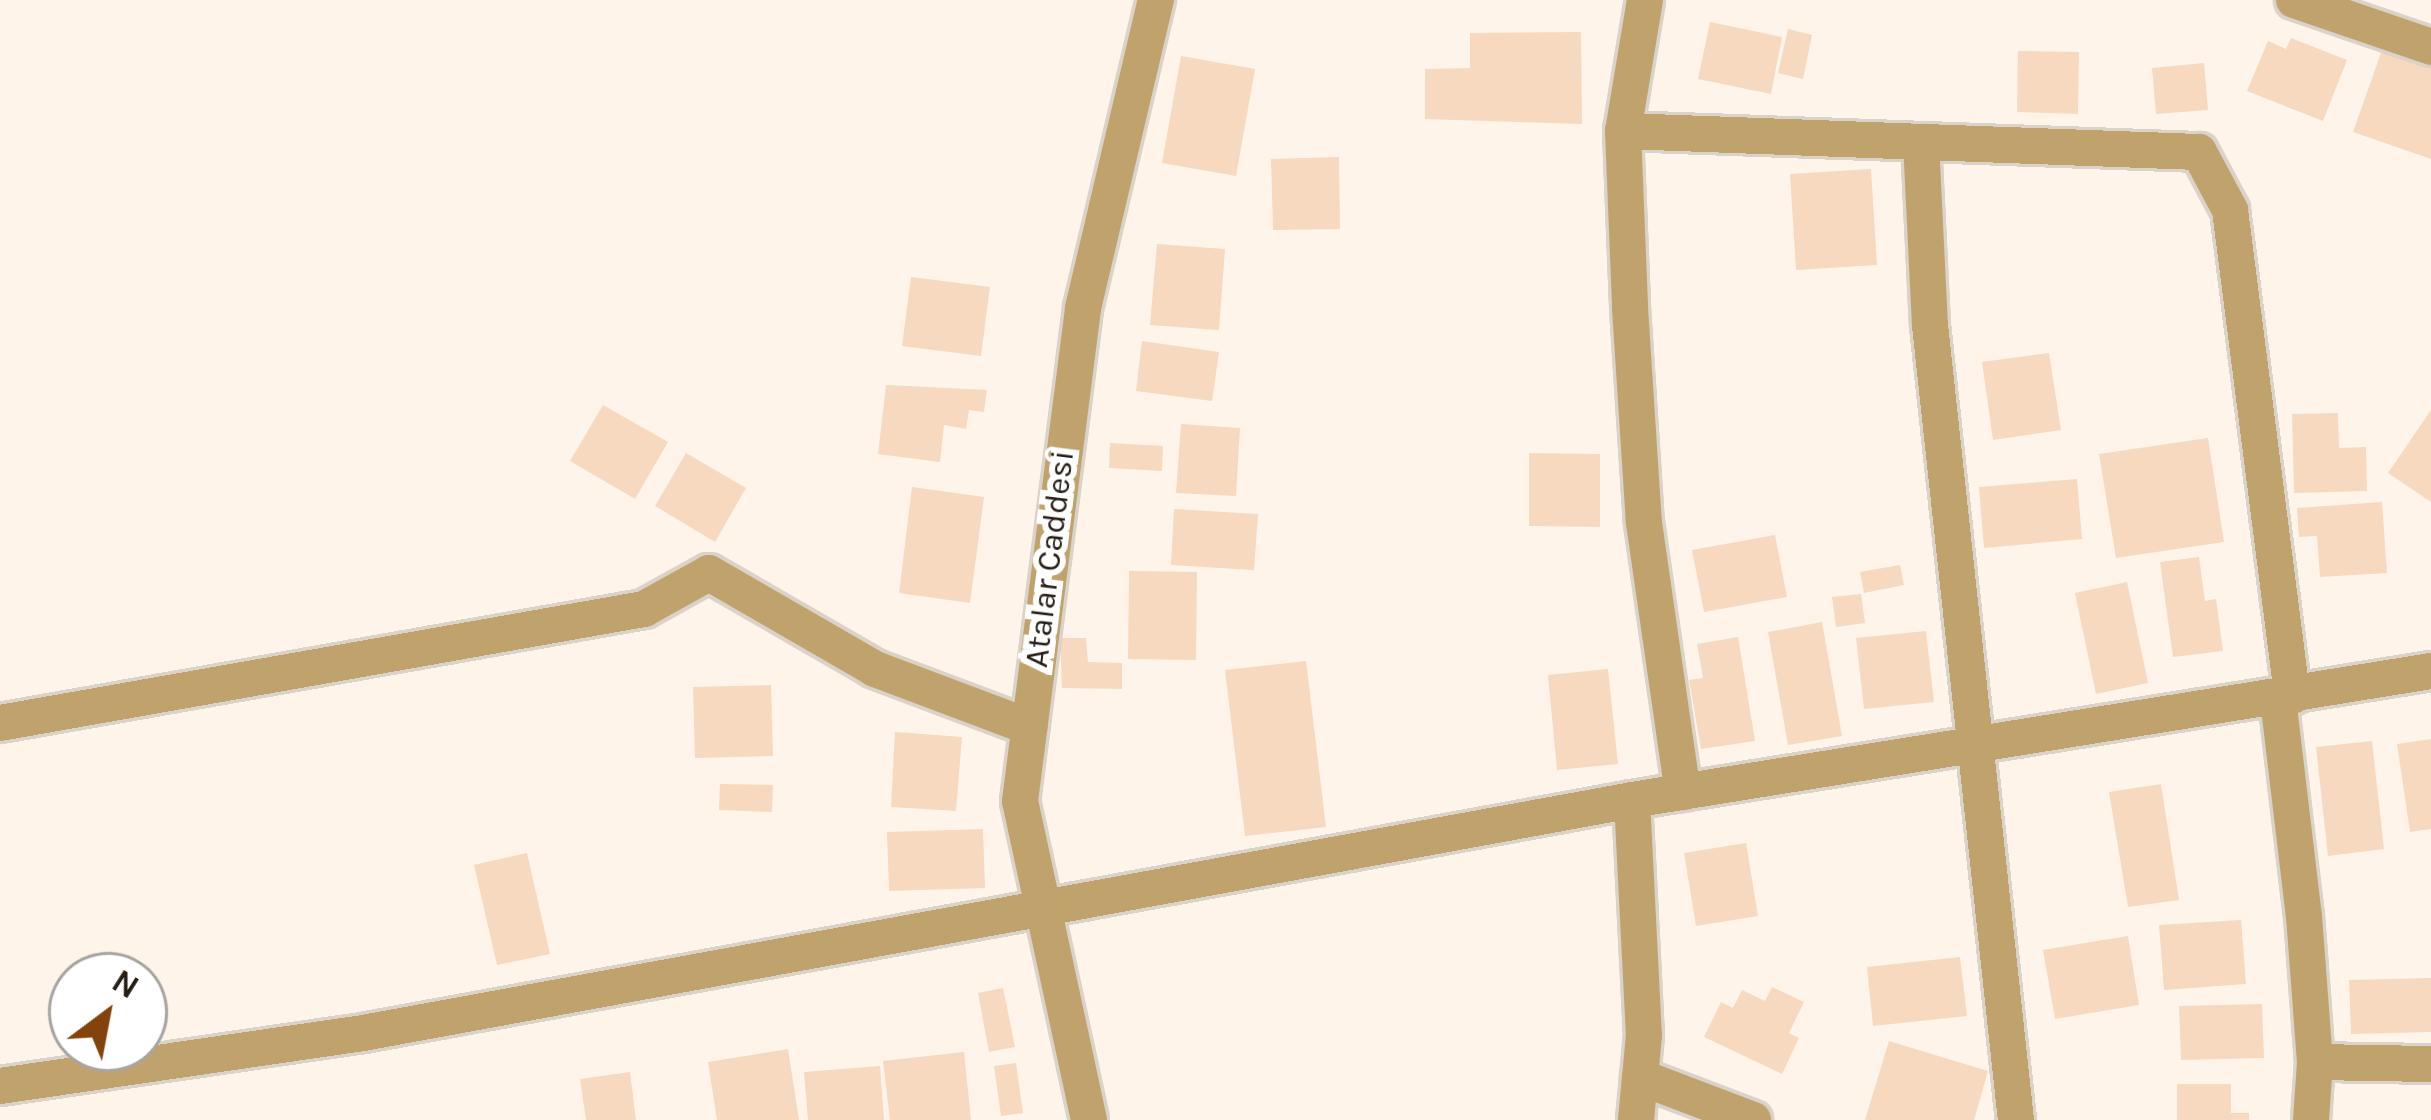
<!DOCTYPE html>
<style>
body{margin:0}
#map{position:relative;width:2431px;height:1120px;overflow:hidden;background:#fef4ea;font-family:Karla,sans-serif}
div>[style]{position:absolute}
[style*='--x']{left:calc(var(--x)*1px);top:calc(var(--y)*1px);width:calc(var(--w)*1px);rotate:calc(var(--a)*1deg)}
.building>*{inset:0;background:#f6d9be}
.roads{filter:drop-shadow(3px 0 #dbd2c8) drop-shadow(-3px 0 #dbd2c8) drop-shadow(0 3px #dbd2c8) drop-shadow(0 -3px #dbd2c8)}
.minor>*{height:36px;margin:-18px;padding:0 18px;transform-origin:18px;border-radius:18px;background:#c0a36c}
span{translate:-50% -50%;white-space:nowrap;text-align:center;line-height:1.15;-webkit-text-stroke:12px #fff;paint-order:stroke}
.street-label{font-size:33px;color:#261d15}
.north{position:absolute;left:48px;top:952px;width:120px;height:120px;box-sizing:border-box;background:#fff;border:3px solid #a8a5a1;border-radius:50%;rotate:32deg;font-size:33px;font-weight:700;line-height:48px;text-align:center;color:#261d15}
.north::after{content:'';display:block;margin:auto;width:42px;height:54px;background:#84430c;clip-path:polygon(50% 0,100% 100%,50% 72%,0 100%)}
</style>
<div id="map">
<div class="building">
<i style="clip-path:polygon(1710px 22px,1782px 37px,1771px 94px,1698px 79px)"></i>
<i style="clip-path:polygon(1788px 29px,1812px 35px,1803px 79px,1778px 73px)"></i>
<i style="clip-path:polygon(1581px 32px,1582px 124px,1425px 119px,1425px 69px,1470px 68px,1470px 33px)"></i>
<i style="clip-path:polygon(2291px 38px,2347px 60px,2323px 121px,2247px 91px,2268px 41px,2286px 49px)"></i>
<i style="clip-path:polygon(2383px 47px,2431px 64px,2431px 159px,2353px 132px)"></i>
<i style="clip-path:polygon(2018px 51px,2079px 52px,2078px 114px,2017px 112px)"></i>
<i style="clip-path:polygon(1181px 56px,1255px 69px,1236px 176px,1162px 163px)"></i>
<i style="clip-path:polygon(2204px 63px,2208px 110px,2156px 114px,2152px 68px)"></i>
<i style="clip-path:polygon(1339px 157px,1340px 229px,1273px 230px,1271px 159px)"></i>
<i style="clip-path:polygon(1871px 169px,1877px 265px,1796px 270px,1790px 174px)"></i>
<i style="clip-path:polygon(1157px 244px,1225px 249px,1219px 330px,1150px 325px)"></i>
<i style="clip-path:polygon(911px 277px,990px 287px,981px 356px,902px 346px)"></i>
<i style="clip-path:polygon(1142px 341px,1219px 352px,1212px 401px,1136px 391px)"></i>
<i style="clip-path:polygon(2049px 353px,2061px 430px,1993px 440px,1982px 362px)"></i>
<i style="clip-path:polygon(886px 385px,987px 390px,984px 412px,969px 410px,966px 429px,944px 425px,940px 462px,878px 454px)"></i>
<i style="clip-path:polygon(603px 405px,668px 442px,635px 499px,570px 461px)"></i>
<i style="clip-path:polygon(2431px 410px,2431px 502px,2388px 473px)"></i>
<i style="clip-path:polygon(2338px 413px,2339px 448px,2366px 447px,2367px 491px,2294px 493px,2292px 414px)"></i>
<i style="clip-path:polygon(1181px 424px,1240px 428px,1236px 496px,1176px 493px)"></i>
<i style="clip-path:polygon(2208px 438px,2224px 542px,2116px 558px,2099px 454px)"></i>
<i style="clip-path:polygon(1110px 443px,1163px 446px,1162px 471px,1109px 468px)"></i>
<i style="clip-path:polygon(686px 453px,746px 488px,715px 542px,655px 506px)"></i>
<i style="clip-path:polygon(1529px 453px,1600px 454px,1600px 527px,1529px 526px)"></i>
<i style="clip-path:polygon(2077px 479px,2082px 539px,1984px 548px,1979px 487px)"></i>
<i style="clip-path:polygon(912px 487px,984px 497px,970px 603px,899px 593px)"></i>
<i style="clip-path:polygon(2382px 502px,2387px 573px,2320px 577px,2317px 536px,2299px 537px,2297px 508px)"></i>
<i style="clip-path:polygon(1174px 509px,1258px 514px,1254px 570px,1171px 565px)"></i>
<i style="clip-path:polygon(1775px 535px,1787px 597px,1704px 612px,1692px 550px)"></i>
<i style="clip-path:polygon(2199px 557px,2205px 601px,2216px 599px,2223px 651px,2173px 657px,2160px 562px)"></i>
<i style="clip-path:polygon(1900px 565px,1904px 585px,1864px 593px,1860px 572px)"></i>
<i style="clip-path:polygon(1129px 571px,1197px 572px,1196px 660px,1128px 659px)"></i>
<i style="clip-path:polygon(2127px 582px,2148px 683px,2096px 694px,2075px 593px)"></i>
<i style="clip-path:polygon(1861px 594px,1865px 623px,1836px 627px,1832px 597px)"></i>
<i style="clip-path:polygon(1822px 622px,1842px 736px,1788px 745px,1768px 632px)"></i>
<i style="clip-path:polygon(1926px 631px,1934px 702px,1864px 709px,1856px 638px)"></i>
<i style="clip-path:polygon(1738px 637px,1755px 741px,1701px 749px,1689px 680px,1703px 678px,1697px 644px)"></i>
<i style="clip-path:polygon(1060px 638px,1086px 638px,1088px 662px,1122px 663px,1122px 689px,1062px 688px)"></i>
<i style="clip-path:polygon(1306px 661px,1326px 827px,1245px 836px,1225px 670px)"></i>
<i style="clip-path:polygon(1608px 669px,1618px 764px,1557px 770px,1548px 675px)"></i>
<i style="clip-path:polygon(771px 685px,773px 756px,695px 758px,693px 687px)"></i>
<i style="clip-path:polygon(895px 732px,962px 737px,956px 811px,891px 807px)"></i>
<i style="clip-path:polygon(2431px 739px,2431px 829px,2410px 832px,2397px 744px)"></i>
<i style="clip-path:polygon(2372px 741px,2384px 849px,2328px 856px,2316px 747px)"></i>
<i style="clip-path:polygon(720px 784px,773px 785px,772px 812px,719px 810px)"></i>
<i style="clip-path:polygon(2161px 784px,2179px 900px,2128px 907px,2109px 792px)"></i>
<i style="clip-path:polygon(983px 829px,985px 888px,889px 891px,887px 832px)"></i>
<i style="clip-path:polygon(1746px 843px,1758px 916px,1696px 926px,1684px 853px)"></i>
<i style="clip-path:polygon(527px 853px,550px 954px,497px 965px,474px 865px)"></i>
<i style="clip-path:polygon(2241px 920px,2246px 984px,2164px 990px,2159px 925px)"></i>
<i style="clip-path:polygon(2128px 936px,2139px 1005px,2055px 1019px,2043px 950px)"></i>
<i style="clip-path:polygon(1960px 957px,1967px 1016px,1873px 1026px,1867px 967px)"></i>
<i style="clip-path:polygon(2431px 978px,2431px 1032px,2351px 1034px,2349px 980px)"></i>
<i style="clip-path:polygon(1772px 987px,1804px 1002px,1789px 1033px,1799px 1038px,1782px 1074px,1704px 1037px,1721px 1002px,1733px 1008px,1742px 990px,1765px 1001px)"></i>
<i style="clip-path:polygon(1003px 988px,1015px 1047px,989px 1052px,978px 993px)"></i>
<i style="clip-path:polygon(2262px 1004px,2264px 1058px,2181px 1060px,2179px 1006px)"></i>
<i style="clip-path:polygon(1889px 1041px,1988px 1071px,1974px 1120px,1865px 1120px)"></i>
<i style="clip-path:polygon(788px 1049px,799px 1120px,717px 1120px,708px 1062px)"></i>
<i style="clip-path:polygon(964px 1052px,971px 1120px,890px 1120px,883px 1061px)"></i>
<i style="clip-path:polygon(1016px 1063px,1023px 1113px,1001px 1116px,994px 1066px)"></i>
<i style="clip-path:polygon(880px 1066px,884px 1120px,808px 1120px,804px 1072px)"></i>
<i style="clip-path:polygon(630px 1072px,636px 1120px,586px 1120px,580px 1079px)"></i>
<i style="clip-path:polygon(2177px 1084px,2231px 1084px,2231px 1113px,2249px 1113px,2249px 1120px,2177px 1120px)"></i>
</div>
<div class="roads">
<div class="minor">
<i style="--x:1645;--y:0;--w:133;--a:99.5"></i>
<i style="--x:1623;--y:131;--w:177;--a:87.7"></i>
<i style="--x:1630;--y:308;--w:215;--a:86.3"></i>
<i style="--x:1644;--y:523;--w:272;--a:81.8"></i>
<i style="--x:2294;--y:0;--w:145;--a:18.9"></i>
<i style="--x:1623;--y:131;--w:576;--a:2.09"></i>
<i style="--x:2199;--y:152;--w:66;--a:61.9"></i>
<i style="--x:2230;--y:210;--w:490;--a:82.7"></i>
<i style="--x:1921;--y:142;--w:183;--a:87.2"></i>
<i style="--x:1930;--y:325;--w:800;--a:83.83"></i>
<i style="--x:2278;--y:699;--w:219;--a:83.2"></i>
<i style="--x:2304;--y:916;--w:146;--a:85.7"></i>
<i style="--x:2315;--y:1062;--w:58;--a:93.9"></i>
<i style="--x:0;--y:723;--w:654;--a:-10.04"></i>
<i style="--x:644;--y:609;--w:74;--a:-29"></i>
<i style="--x:709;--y:573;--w:192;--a:30"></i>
<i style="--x:875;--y:669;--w:165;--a:20.6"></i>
<i style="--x:1632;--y:800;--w:235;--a:87.1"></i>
<i style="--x:1644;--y:1035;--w:85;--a:95.4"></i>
<i style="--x:2315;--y:1062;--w:116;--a:1"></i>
<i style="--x:1640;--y:1077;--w:121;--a:20.8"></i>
<i style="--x:0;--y:1086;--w:367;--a:-8.3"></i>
<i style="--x:363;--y:1033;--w:1290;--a:-10.4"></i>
<i style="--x:1632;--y:800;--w:809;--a:-9.17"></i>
<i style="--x:1089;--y:1120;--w:326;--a:-102.2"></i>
<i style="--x:1020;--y:801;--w:497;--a:-82.7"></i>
<i style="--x:1083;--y:308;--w:317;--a:-76.7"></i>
</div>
</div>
<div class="street-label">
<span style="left:1050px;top:559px;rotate:-83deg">Atalar Caddesi</span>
</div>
<div class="north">N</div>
</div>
